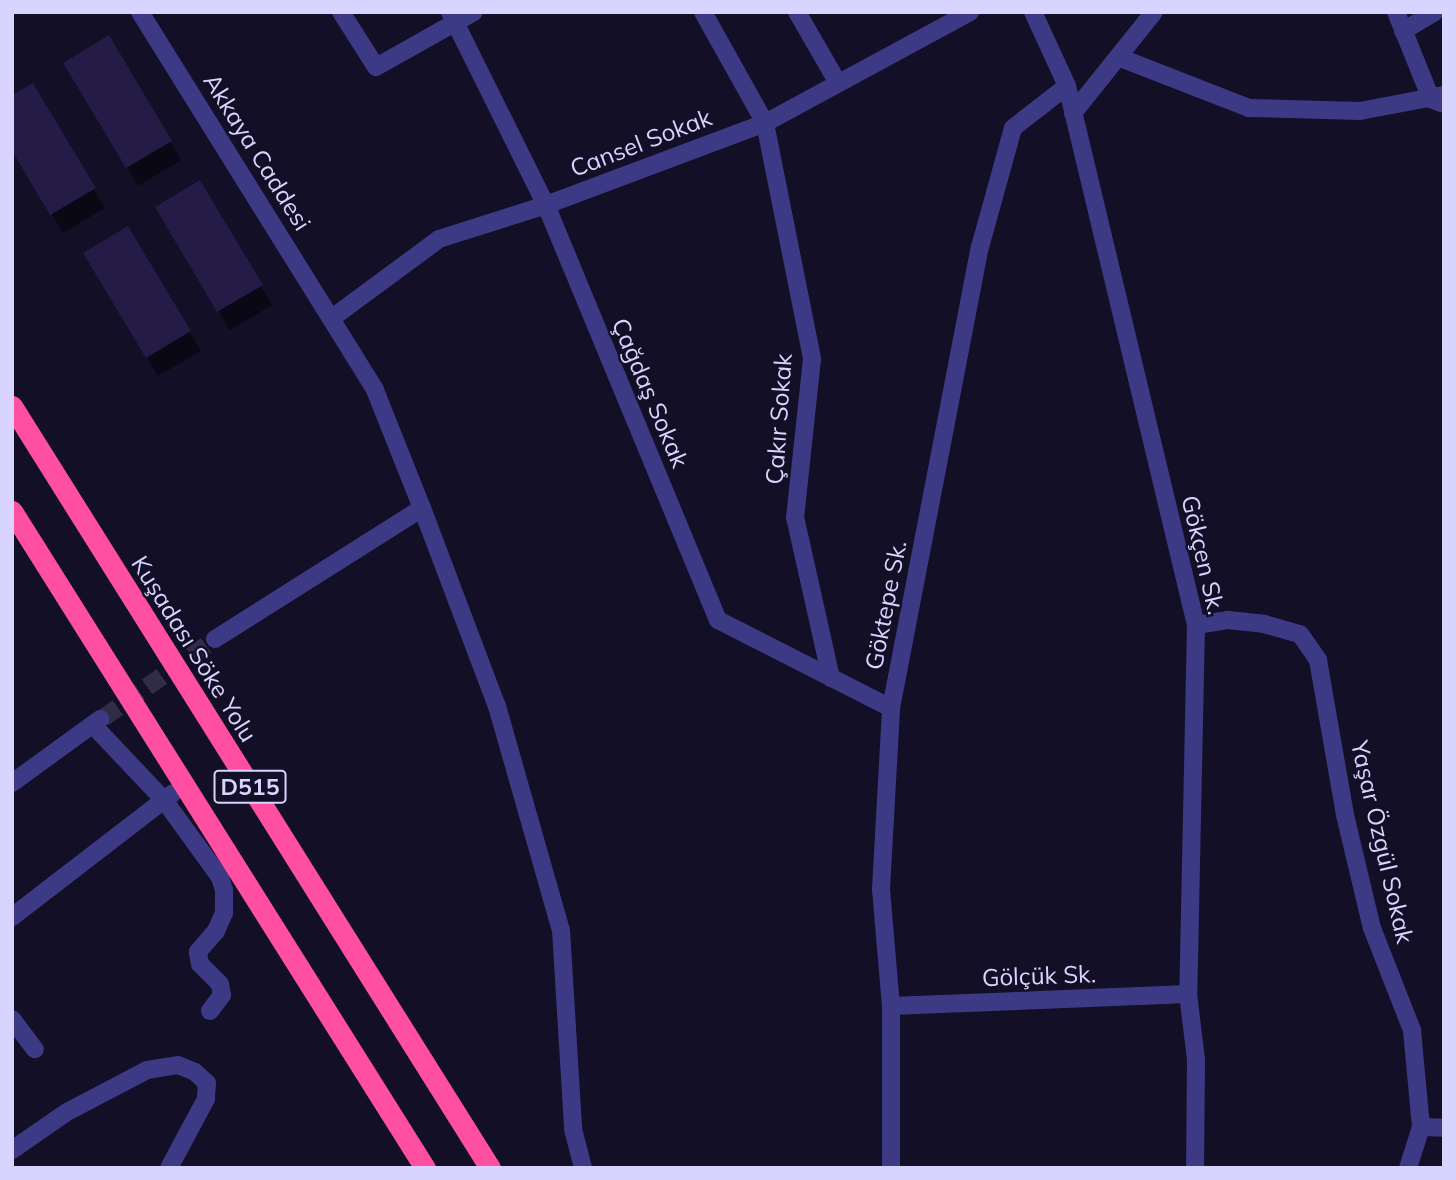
<!DOCTYPE html>
<meta charset="utf-8">
<style>
body{margin:0}
#map{position:relative;width:1456px;height:1180px;overflow:hidden;background:#130f26;font-family:Mulish,sans-serif}
div>[style]{position:absolute}
[style*='--x']{left:calc(var(--x)*1px);top:calc(var(--y)*1px);width:calc(var(--w)*1px);rotate:calc(var(--a)*1deg)}
.shadow>*{inset:0;background:#0007}
.building>*{inset:0;background:#241b47}
.minor-tunnel>*{height:18px;margin-top:-9px;transform-origin:0;background:repeating-linear-gradient(90deg,#312d47 0 18px,transparent 0 27px)}
.minor>*{height:18px;margin:-9px;padding:0 9px;transform-origin:9px;border-radius:9px;background:#3d3a85}
.highway>*{height:21px;margin:-10.5px;padding:0 10.5px;transform-origin:10.5px;border-radius:10.5px;background:#ff4fa3}
span{translate:-50% -50%;white-space:nowrap;text-align:center;line-height:1.15;-webkit-text-stroke:5px #130f26;paint-order:stroke}
.shield-label span{padding:2px 5px;background:#130f26;border:2px solid;border-radius:5px;-webkit-text-stroke-width:0}
.shield-label{font-size:23px;color:#d9d4ff;font-weight:700}
.street-label{font-size:24px;color:#d9d4ff}
.frame{position:absolute;inset:0;border:14px solid #d9d4ff;pointer-events:none}
</style>
<div id="map">
<div class="shadow">
<i style="clip-path:polygon(108px 38px,181px 160px,138px 186px,66px 63px)"></i>
<i style="clip-path:polygon(32px 85px,105px 208px,63px 233px,12px 149px)"></i>
<i style="clip-path:polygon(199px 183px,272px 305px,230px 330px,157px 208px)"></i>
<i style="clip-path:polygon(128px 228px,201px 351px,158px 376px,85px 253px)"></i>
</div>
<div class="building">
<i style="clip-path:polygon(109px 35px,172px 141px,126px 168px,63px 63px)"></i>
<i style="clip-path:polygon(33px 83px,96px 188px,50px 215px,12px 151px,12px 95px)"></i>
<i style="clip-path:polygon(200px 180px,263px 285px,217px 312px,155px 207px)"></i>
<i style="clip-path:polygon(128px 226px,191px 331px,146px 358px,83px 253px)"></i>
</div>
<div class="minor-tunnel">
<i style="--x:103;--y:718;--w:137;--a:-35.2"></i>
</div>
<div class="minor">
<i style="--x:140;--y:12;--w:445;--a:58.1"></i>
<i style="--x:375;--y:390;--w:127;--a:68.3"></i>
<i style="--x:422;--y:508;--w:212;--a:69.3"></i>
<i style="--x:497;--y:706;--w:233;--a:74.1"></i>
<i style="--x:561;--y:930;--w:199;--a:86.5"></i>
<i style="--x:573;--y:1129;--w:40;--a:75.6"></i>
<i style="--x:341;--y:12;--w:65;--a:57.5"></i>
<i style="--x:376;--y:67;--w:112;--a:-29.3"></i>
<i style="--x:450;--y:12;--w:216;--a:63.6"></i>
<i style="--x:546;--y:205;--w:449;--a:67.5"></i>
<i style="--x:718;--y:620;--w:194;--a:27"></i>
<i style="--x:703;--y:12;--w:127;--a:60.8"></i>
<i style="--x:765;--y:123;--w:241;--a:78.7"></i>
<i style="--x:812;--y:359;--w:159;--a:96.1"></i>
<i style="--x:795;--y:517;--w:165;--a:77.4"></i>
<i style="--x:797;--y:12;--w:82;--a:60"></i>
<i style="--x:1033;--y:12;--w:81;--a:65.3"></i>
<i style="--x:1067;--y:86;--w:554;--a:76.54"></i>
<i style="--x:1196;--y:625;--w:369;--a:91.2"></i>
<i style="--x:1188;--y:994;--w:65;--a:83"></i>
<i style="--x:1196;--y:1059;--w:109;--a:90.5"></i>
<i style="--x:1396;--y:12;--w:94;--a:68.1"></i>
<i style="--x:1431;--y:99;--w:11;--a:22"></i>
<i style="--x:1403;--y:31;--w:37;--a:-31"></i>
<i style="--x:1118;--y:57;--w:141;--a:21.3"></i>
<i style="--x:1249;--y:108;--w:111;--a:1.5"></i>
<i style="--x:1360;--y:111;--w:86;--a:-10.8"></i>
<i style="--x:1073;--y:113;--w:129;--a:-51.3"></i>
<i style="--x:332;--y:318;--w:133;--a:-36.4"></i>
<i style="--x:439;--y:239;--w:112;--a:-17.6"></i>
<i style="--x:546;--y:205;--w:234;--a:-20.5"></i>
<i style="--x:765;--y:123;--w:233;--a:-28.4"></i>
<i style="--x:1196;--y:625;--w:32;--a:-9"></i>
<i style="--x:1228;--y:620;--w:36;--a:6"></i>
<i style="--x:1264;--y:624;--w:37;--a:16"></i>
<i style="--x:1300;--y:634;--w:32;--a:55"></i>
<i style="--x:1318;--y:660;--w:157;--a:80.1"></i>
<i style="--x:1345;--y:815;--w:116;--a:76.6"></i>
<i style="--x:1372;--y:928;--w:110;--a:68.6"></i>
<i style="--x:1412;--y:1030;--w:97;--a:84.7"></i>
<i style="--x:1421;--y:1127;--w:43;--a:107.6"></i>
<i style="--x:215;--y:639;--w:245;--a:-32.3"></i>
<i style="--x:93;--y:725;--w:103;--a:46.6"></i>
<i style="--x:164;--y:800;--w:95;--a:54"></i>
<i style="--x:220;--y:877;--w:14;--a:73"></i>
<i style="--x:224;--y:890;--w:23;--a:90"></i>
<i style="--x:224;--y:913;--w:20;--a:114"></i>
<i style="--x:216;--y:931;--w:28;--a:131"></i>
<i style="--x:198;--y:952;--w:12;--a:81"></i>
<i style="--x:200;--y:964;--w:28;--a:45"></i>
<i style="--x:220;--y:984;--w:11;--a:80"></i>
<i style="--x:222;--y:995;--w:20;--a:127"></i>
<i style="--x:12;--y:783;--w:109;--a:-36"></i>
<i style="--x:12;--y:917;--w:203;--a:-37.6"></i>
<i style="--x:891;--y:1006;--w:297;--a:-2.3"></i>
<i style="--x:12;--y:1019;--w:38;--a:53"></i>
<i style="--x:1421;--y:1127;--w:23;--a:2"></i>
<i style="--x:12;--y:1150;--w:67;--a:-34.6"></i>
<i style="--x:67;--y:1112;--w:90;--a:-27.7"></i>
<i style="--x:147;--y:1070;--w:31;--a:-9"></i>
<i style="--x:178;--y:1065;--w:18;--a:22"></i>
<i style="--x:195;--y:1072;--w:16;--a:43"></i>
<i style="--x:207;--y:1083;--w:16;--a:94"></i>
<i style="--x:206;--y:1099;--w:78;--a:118.2"></i>
<i style="--x:891;--y:1168;--w:162;--a:-90"></i>
<i style="--x:891;--y:1006;--w:117;--a:-94.9"></i>
<i style="--x:881;--y:889;--w:181;--a:-86.8"></i>
<i style="--x:891;--y:708;--w:470;--a:-79.1"></i>
<i style="--x:980;--y:247;--w:123;--a:-74.5"></i>
<i style="--x:1013;--y:128;--w:68;--a:-37.9"></i>
</div>
<div class="highway">
<i style="--x:12;--y:406;--w:900;--a:57.9"></i>
<i style="--x:12;--y:511;--w:776;--a:57.85"></i>
</div>
<div class="shield-label">
<span style="left:250px;top:787px">D515</span>
</div>
<div class="street-label">
<span style="left:641px;top:143px;rotate:-21deg">Cansel Sokak</span>
<span style="left:257px;top:152px;rotate:58deg">Akkaya Caddesi</span>
<span style="left:650px;top:393px;rotate:67deg">Çağdaş Sokak</span>
<span style="left:779px;top:419px;rotate:-86deg">Çakır Sokak</span>
<span style="left:1203px;top:555px;rotate:77deg">Gökçen Sk.</span>
<span style="left:886px;top:605px;rotate:-79deg">Göktepe Sk.</span>
<span style="left:194px;top:649px;rotate:58deg">Kuşadası Söke Yolu</span>
<span style="left:1382px;top:842px;rotate:77deg">Yaşar Özgül Sokak</span>
<span style="left:1039px;top:976px;rotate:-2deg">Gölçük Sk.</span>
</div>
<div class="frame"></div>
</div>
